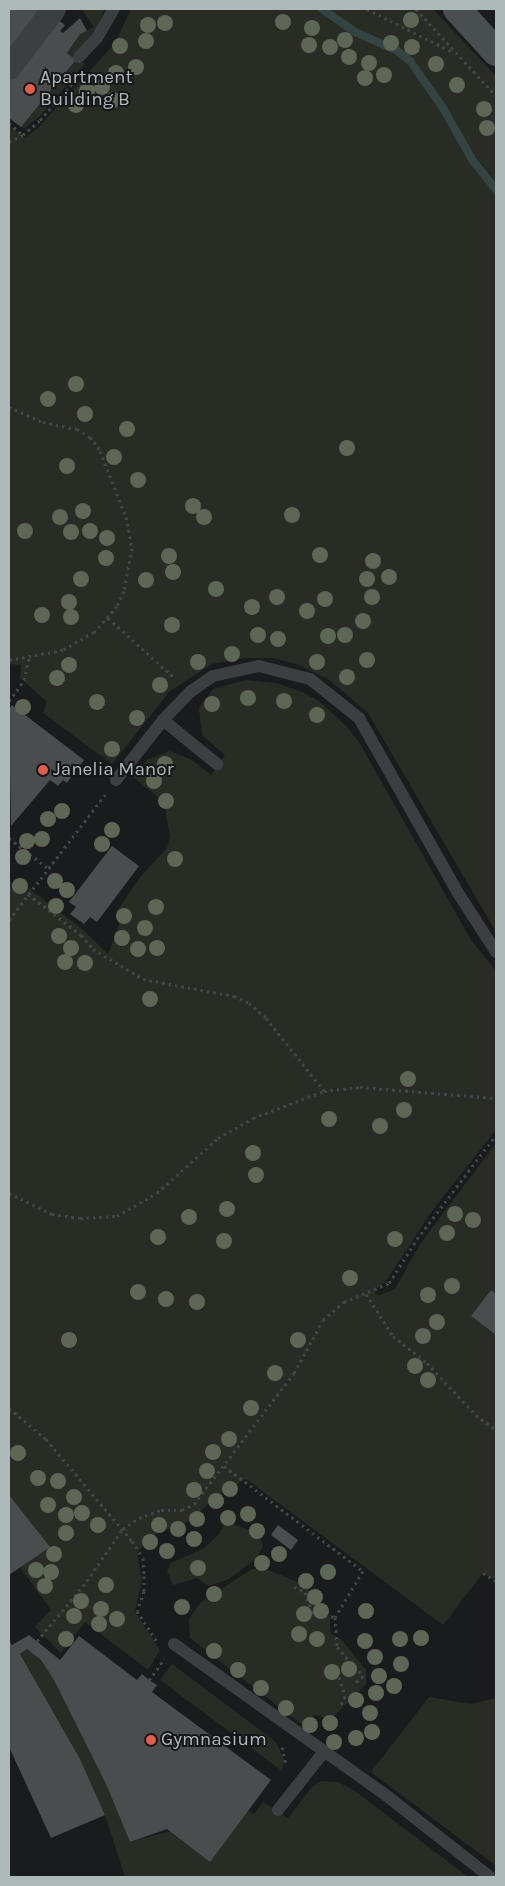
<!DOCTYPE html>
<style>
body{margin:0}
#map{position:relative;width:505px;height:1886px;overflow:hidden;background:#1a1b1c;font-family:Karla,sans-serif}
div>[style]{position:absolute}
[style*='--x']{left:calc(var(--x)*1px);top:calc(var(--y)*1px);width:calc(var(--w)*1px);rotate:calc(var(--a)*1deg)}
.green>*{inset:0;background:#282c24}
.stream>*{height:8px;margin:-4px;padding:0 4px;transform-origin:4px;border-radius:4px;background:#344443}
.building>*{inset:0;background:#494d4e}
.path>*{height:3px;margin-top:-1.5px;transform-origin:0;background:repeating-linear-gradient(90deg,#414748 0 2.5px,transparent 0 6.5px)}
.lane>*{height:12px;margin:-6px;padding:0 6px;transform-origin:6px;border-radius:6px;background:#3b3f41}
.street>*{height:24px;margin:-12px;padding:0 12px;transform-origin:12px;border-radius:12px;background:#3b3f41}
.secondary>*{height:28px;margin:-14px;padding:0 14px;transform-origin:14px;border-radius:14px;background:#494f51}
.trees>*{width:16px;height:16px;margin:-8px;border-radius:50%;background:#5e6656}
.dots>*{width:14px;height:14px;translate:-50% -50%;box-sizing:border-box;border:2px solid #151617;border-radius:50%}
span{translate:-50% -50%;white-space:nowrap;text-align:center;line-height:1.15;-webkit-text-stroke:4px #151617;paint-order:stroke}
.poi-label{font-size:19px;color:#aeb9ba}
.left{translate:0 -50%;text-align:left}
.frame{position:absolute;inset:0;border:10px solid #aeb9ba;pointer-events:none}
</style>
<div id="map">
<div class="green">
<i style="clip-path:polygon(82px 9px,105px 9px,97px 27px,75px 56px,85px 64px,39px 117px,25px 128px,21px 127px,76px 61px,67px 53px,80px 34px,94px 27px)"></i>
<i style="clip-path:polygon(131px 9px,433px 9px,496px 76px,496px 932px,368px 713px,328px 679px,296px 664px,273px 658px,245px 658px,212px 664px,170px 691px,112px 764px,43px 713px,47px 702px,20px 678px,21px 665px,9px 664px,9px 125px,25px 138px,38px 128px,115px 43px)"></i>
<i style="clip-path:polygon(246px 680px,277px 683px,302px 692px,319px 701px,346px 726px,359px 742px,471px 940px,496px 971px,496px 1130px,432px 1211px,386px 1281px,374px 1291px,378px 1296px,395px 1289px,420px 1244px,496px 1143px,496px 1294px,491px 1290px,471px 1316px,496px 1335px,496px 1582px,483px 1573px,443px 1625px,246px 1479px,214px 1499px,188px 1522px,150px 1536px,137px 1553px,142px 1580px,135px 1612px,160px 1650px,148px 1670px,85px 1622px,61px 1653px,35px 1627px,51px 1610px,20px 1567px,15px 1552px,9px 1557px,9px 881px,24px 892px,28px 888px,80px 927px,108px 954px,119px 925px,117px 911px,140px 877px,167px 848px,170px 837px,164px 802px,133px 777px,147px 760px,170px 751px,192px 760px,211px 775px,225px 755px,202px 735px,199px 708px,213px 689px)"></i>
<i style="clip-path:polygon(226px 1521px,258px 1533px,263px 1546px,257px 1558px,229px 1579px,208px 1586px,197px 1578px,173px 1585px,167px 1571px,171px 1563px,203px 1549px,219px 1534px)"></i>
<i style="clip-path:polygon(264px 1568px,307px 1586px,315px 1604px,329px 1613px,331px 1634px,341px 1639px,366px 1670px,366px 1684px,331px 1719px,315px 1715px,301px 1724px,190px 1638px,189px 1619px,200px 1603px,252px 1569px)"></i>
<i style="clip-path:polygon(27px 1649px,41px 1660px,54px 1680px,106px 1784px,130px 1842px,248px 1810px,254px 1814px,263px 1802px,288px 1818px,312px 1787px,321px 1781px,338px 1782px,355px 1791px,468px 1877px,125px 1877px,105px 1815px,80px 1759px,20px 1654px)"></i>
<i style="clip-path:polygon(172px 1664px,276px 1742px,284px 1760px,282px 1771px,160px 1680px)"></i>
<i style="clip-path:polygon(429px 1697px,470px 1704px,496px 1698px,496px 1866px,371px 1772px)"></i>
</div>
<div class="stream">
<i style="--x:322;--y:9;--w:40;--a:34.9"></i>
<i style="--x:355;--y:32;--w:45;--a:23.7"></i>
<i style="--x:396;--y:50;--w:18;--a:38"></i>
<i style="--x:410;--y:61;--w:57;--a:54.9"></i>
<i style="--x:443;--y:108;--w:61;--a:60.5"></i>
<i style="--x:473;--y:161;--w:36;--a:51"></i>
</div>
<div class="building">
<i style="clip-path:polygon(9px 9px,44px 9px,65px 25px,60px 31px,63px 33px,80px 18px,87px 31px,80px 34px,67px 53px,76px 60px,21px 127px,9px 118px)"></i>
<i style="clip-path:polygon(12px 705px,84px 760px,67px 783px,63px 780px,58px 786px,50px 780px,11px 826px,9px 709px)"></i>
<i style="clip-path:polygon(112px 846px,139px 866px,97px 922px,90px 917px,84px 924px,70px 914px,76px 907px,69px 902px)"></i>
<i style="clip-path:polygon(491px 1290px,496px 1294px,496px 1335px,471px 1316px)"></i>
<i style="clip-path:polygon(9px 1495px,50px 1547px,9px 1575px)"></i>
<i style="clip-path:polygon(278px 1525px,298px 1540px,291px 1550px,271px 1535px)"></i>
<i style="clip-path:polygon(29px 1635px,60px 1660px,79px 1636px,137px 1680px,142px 1674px,149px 1680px,157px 1685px,152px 1692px,271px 1780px,210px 1862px,167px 1829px,130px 1842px,106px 1784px,54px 1680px,41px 1660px,27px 1649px,20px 1654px,80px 1759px,105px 1815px,51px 1838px,9px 1747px,9px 1641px,12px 1645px)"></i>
</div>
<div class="path">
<i style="--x:367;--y:9;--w:94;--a:26.6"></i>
<i style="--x:416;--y:9;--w:118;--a:47.4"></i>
<i style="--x:9;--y:123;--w:18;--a:41"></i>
<i style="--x:9;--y:142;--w:16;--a:-27"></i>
<i style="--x:23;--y:135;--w:23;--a:-41"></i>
<i style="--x:40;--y:120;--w:59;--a:-48.4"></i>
<i style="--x:9;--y:407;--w:37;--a:24"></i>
<i style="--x:43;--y:422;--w:35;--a:12"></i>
<i style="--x:77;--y:429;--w:15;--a:32"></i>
<i style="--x:90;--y:437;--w:17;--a:54"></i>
<i style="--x:100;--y:451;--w:71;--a:68.5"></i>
<i style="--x:126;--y:517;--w:32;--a:79"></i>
<i style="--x:132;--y:548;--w:44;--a:100.5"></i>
<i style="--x:124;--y:591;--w:17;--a:115"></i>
<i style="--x:117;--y:606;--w:35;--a:131"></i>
<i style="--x:94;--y:632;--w:36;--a:150"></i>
<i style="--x:63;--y:650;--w:55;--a:169.5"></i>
<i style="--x:108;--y:618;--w:91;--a:41.9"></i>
<i style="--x:9;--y:701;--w:26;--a:-54"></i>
<i style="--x:24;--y:680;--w:23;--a:-77"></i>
<i style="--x:9;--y:838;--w:51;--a:37.8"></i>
<i style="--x:28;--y:894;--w:67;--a:37.7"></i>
<i style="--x:81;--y:935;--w:18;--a:49"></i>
<i style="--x:93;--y:949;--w:58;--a:31"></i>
<i style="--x:143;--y:979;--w:93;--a:10.6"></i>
<i style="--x:234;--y:996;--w:17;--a:25"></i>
<i style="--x:249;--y:1003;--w:23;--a:41"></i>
<i style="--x:266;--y:1018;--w:93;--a:51.5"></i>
<i style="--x:9;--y:920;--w:158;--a:-52.5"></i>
<i style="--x:9;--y:1193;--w:48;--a:26"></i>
<i style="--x:52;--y:1214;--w:28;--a:8"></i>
<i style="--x:80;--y:1218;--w:37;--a:-3"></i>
<i style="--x:117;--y:1216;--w:46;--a:-29.9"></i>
<i style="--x:157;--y:1193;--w:82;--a:-42"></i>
<i style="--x:218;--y:1138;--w:40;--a:-29.7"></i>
<i style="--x:253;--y:1118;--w:76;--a:-20.8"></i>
<i style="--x:324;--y:1091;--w:36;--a:-6"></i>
<i style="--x:360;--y:1087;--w:136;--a:4.6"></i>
<i style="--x:366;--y:1294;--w:50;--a:57.3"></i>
<i style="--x:393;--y:1336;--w:43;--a:38.5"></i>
<i style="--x:427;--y:1363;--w:71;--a:46.7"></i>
<i style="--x:476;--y:1415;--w:25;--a:37"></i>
<i style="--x:9;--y:1408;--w:48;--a:40"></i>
<i style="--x:46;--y:1439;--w:133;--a:49.9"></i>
<i style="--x:132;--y:1541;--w:20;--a:57"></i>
<i style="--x:143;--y:1558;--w:18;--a:87"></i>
<i style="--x:144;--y:1576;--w:15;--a:90"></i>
<i style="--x:144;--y:1591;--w:21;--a:109"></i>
<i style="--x:137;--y:1611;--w:35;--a:57"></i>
<i style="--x:224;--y:1466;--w:174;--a:37.1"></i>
<i style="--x:363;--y:1571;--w:54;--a:121.3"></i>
<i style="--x:335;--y:1617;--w:30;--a:86"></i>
<i style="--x:337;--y:1647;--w:39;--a:48"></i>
<i style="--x:363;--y:1676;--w:13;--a:138"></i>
<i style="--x:483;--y:1573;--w:15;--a:32"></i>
<i style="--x:294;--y:1587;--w:12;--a:24"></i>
<i style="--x:305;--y:1592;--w:21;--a:71"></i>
<i style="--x:312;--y:1612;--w:23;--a:13"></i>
<i style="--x:37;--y:1641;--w:72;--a:-50.1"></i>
<i style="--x:83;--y:1586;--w:70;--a:-54.9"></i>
<i style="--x:123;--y:1529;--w:19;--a:-35"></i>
<i style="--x:139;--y:1518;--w:23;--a:-20"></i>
<i style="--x:161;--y:1510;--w:21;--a:0"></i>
<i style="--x:182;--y:1510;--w:13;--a:-27"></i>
<i style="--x:194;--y:1504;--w:165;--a:-52.6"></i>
<i style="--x:294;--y:1373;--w:60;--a:-61.3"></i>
<i style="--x:323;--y:1320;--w:28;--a:-41"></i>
<i style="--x:344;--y:1302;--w:49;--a:-22.9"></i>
<i style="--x:389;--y:1283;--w:52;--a:-57.5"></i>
<i style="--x:417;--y:1239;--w:131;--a:-52.8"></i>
<i style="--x:339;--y:1677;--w:20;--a:72"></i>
<i style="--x:345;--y:1696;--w:12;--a:114"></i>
<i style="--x:149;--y:1680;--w:26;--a:-54"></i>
<i style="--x:282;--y:1747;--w:18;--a:77"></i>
</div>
<div class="lane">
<i style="--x:79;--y:57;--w:26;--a:-47"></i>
<i style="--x:97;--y:38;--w:34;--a:-60"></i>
<i style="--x:163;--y:720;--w:70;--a:39.2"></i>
<i style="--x:116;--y:780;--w:76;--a:-51.9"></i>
<i style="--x:163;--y:720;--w:39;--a:-46"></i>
<i style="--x:190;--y:692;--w:28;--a:-35"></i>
<i style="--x:213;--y:676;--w:47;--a:-12.3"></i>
<i style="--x:259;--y:666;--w:53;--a:14.3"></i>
<i style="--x:310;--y:679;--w:63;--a:38.5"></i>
<i style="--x:359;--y:718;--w:201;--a:60.5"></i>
<i style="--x:458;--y:893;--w:70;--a:57.2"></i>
<i style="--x:174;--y:1644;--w:262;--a:35.5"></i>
<i style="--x:387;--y:1796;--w:131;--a:38.2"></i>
<i style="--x:278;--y:1810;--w:73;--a:-51.7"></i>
</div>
<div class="street">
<i style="--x:9;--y:68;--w:74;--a:-52.7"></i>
</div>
<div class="secondary">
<i style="--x:457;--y:9;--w:58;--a:47.8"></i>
</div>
<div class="trees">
<i style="left:411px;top:20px"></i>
<i style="left:283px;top:22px"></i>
<i style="left:165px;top:23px"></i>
<i style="left:148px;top:25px"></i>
<i style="left:312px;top:28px"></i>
<i style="left:345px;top:40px"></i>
<i style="left:146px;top:41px"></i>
<i style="left:391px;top:43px"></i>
<i style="left:309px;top:45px"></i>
<i style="left:120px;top:46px"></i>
<i style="left:330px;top:47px"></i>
<i style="left:412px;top:47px"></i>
<i style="left:349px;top:57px"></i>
<i style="left:369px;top:63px"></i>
<i style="left:436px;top:64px"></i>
<i style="left:136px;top:67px"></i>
<i style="left:116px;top:73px"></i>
<i style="left:384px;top:75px"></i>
<i style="left:365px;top:78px"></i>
<i style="left:457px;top:85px"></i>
<i style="left:102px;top:87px"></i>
<i style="left:87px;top:91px"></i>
<i style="left:113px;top:100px"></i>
<i style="left:76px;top:105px"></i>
<i style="left:484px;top:109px"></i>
<i style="left:487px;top:128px"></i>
<i style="left:76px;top:384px"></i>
<i style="left:48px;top:399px"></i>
<i style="left:85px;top:414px"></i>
<i style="left:127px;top:429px"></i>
<i style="left:347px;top:448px"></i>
<i style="left:114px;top:457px"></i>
<i style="left:67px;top:466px"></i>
<i style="left:138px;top:480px"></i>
<i style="left:193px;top:506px"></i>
<i style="left:83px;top:511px"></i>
<i style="left:292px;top:515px"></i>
<i style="left:60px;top:517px"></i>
<i style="left:204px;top:517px"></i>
<i style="left:25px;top:531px"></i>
<i style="left:90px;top:531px"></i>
<i style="left:71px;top:532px"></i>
<i style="left:107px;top:538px"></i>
<i style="left:320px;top:555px"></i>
<i style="left:169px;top:556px"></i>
<i style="left:106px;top:558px"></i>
<i style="left:373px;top:561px"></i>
<i style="left:173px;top:572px"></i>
<i style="left:389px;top:577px"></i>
<i style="left:81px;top:579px"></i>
<i style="left:367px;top:579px"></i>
<i style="left:146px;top:580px"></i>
<i style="left:216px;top:589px"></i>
<i style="left:277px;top:597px"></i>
<i style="left:372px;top:597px"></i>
<i style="left:325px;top:599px"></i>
<i style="left:69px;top:602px"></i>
<i style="left:252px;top:607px"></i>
<i style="left:307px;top:611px"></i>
<i style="left:42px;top:615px"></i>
<i style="left:71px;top:617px"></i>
<i style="left:363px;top:621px"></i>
<i style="left:172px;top:625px"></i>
<i style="left:258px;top:635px"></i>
<i style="left:345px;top:635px"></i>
<i style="left:328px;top:636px"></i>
<i style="left:278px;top:639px"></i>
<i style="left:232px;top:654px"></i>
<i style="left:367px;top:660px"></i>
<i style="left:198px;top:662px"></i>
<i style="left:317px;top:662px"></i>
<i style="left:69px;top:665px"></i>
<i style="left:347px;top:677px"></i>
<i style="left:57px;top:678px"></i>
<i style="left:160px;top:685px"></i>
<i style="left:248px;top:698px"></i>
<i style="left:284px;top:701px"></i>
<i style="left:97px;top:702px"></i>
<i style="left:212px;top:704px"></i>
<i style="left:23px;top:707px"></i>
<i style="left:317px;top:715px"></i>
<i style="left:137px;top:718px"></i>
<i style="left:112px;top:749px"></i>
<i style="left:165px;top:764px"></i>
<i style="left:154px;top:781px"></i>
<i style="left:166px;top:801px"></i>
<i style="left:62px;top:811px"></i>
<i style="left:48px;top:819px"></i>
<i style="left:112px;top:830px"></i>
<i style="left:42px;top:839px"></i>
<i style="left:27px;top:841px"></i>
<i style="left:102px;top:844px"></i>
<i style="left:23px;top:857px"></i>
<i style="left:175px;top:859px"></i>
<i style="left:55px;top:881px"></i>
<i style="left:20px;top:886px"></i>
<i style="left:67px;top:890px"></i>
<i style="left:56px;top:906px"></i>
<i style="left:156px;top:907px"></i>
<i style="left:124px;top:916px"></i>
<i style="left:145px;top:928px"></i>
<i style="left:59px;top:936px"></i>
<i style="left:122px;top:938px"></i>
<i style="left:71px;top:948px"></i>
<i style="left:157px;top:948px"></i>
<i style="left:138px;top:949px"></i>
<i style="left:65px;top:962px"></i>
<i style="left:85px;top:963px"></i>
<i style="left:150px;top:999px"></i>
<i style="left:408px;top:1079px"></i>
<i style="left:404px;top:1110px"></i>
<i style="left:329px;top:1119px"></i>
<i style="left:380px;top:1126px"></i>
<i style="left:253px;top:1153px"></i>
<i style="left:256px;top:1175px"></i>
<i style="left:227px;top:1209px"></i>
<i style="left:455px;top:1214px"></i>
<i style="left:189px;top:1217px"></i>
<i style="left:473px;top:1220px"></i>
<i style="left:447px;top:1233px"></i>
<i style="left:158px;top:1237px"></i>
<i style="left:395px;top:1239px"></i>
<i style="left:224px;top:1241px"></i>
<i style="left:350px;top:1278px"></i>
<i style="left:452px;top:1286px"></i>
<i style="left:138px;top:1292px"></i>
<i style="left:428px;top:1295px"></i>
<i style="left:166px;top:1299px"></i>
<i style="left:197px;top:1302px"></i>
<i style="left:437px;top:1322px"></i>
<i style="left:423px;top:1336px"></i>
<i style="left:69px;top:1340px"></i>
<i style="left:298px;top:1340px"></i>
<i style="left:415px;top:1366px"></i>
<i style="left:275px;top:1373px"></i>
<i style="left:428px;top:1380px"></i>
<i style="left:251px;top:1408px"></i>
<i style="left:229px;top:1439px"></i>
<i style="left:213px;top:1452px"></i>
<i style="left:18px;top:1453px"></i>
<i style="left:207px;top:1471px"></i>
<i style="left:38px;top:1478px"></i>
<i style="left:58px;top:1481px"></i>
<i style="left:230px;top:1489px"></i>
<i style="left:194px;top:1490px"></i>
<i style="left:74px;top:1497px"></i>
<i style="left:216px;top:1501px"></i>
<i style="left:48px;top:1505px"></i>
<i style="left:82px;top:1513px"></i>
<i style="left:248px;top:1514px"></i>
<i style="left:66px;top:1515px"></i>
<i style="left:228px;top:1518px"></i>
<i style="left:197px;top:1519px"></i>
<i style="left:98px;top:1525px"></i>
<i style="left:159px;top:1525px"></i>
<i style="left:178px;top:1529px"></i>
<i style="left:257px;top:1531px"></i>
<i style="left:66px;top:1533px"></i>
<i style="left:194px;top:1539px"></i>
<i style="left:150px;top:1542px"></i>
<i style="left:167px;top:1551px"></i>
<i style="left:54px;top:1554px"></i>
<i style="left:279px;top:1554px"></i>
<i style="left:262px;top:1563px"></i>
<i style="left:198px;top:1568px"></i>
<i style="left:36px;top:1570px"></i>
<i style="left:51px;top:1572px"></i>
<i style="left:328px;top:1572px"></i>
<i style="left:306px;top:1581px"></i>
<i style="left:106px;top:1585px"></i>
<i style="left:45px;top:1586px"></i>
<i style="left:214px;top:1594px"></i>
<i style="left:315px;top:1597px"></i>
<i style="left:81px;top:1601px"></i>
<i style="left:182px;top:1607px"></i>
<i style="left:101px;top:1609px"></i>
<i style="left:321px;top:1611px"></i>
<i style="left:366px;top:1611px"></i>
<i style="left:304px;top:1614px"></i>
<i style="left:74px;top:1616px"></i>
<i style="left:117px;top:1619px"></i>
<i style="left:99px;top:1624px"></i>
<i style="left:299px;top:1634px"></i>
<i style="left:421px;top:1638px"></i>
<i style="left:66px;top:1639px"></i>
<i style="left:317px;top:1639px"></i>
<i style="left:400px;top:1639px"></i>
<i style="left:365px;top:1641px"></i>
<i style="left:214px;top:1651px"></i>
<i style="left:375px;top:1657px"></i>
<i style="left:401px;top:1664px"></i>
<i style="left:349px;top:1669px"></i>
<i style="left:238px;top:1670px"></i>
<i style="left:332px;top:1672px"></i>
<i style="left:379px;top:1676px"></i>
<i style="left:394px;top:1686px"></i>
<i style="left:261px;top:1688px"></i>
<i style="left:376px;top:1693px"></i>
<i style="left:356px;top:1700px"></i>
<i style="left:286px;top:1708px"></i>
<i style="left:370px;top:1713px"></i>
<i style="left:330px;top:1723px"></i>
<i style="left:310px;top:1725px"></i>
<i style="left:372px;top:1732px"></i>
<i style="left:356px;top:1738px"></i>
<i style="left:334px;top:1742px"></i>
</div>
<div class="dots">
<i style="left:30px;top:89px;background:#e45c4a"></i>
<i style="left:43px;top:770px;background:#e45c4a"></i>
<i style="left:151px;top:1740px;background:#e45c4a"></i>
</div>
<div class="poi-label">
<span class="left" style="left:40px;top:89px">Apartment<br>Building B</span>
<span class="left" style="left:53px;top:770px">Janelia Manor</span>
<span class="left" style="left:161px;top:1740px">Gymnasium</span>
</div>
<div class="frame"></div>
</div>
